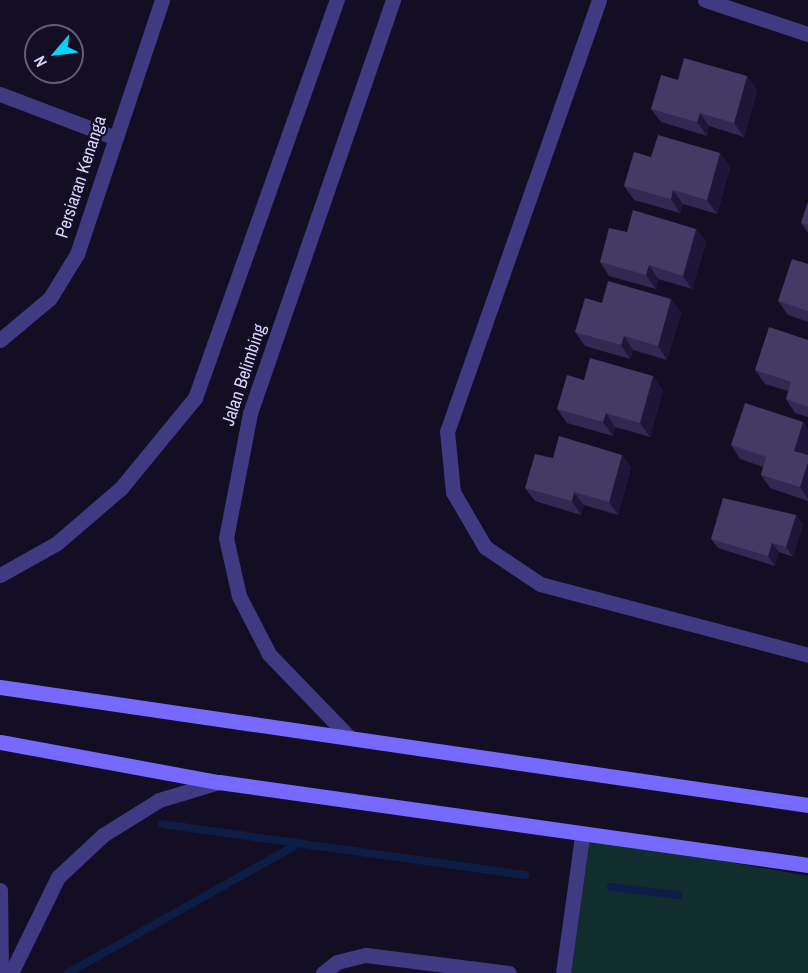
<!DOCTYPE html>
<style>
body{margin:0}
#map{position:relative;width:808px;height:973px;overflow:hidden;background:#130e24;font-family:"Archivo Narrow",sans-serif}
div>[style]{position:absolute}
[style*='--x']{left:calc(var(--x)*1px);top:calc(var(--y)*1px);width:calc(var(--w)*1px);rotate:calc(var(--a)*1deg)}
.green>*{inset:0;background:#112d2e}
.stream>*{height:8px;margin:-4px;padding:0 4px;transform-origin:4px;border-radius:4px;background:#0c1e45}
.street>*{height:15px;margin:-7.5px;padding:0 7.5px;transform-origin:7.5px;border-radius:7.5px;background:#403a83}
.secondary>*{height:15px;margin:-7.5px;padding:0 7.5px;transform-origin:7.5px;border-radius:7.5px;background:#7569fe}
.wall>*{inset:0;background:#322852}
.shaded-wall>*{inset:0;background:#1e1638}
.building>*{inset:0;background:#443a65}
span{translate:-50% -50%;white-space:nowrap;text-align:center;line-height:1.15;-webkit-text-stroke:4.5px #130e24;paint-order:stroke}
.street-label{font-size:18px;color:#d9d2ff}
.north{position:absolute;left:24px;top:24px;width:60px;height:60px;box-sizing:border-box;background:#130e24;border:2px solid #625c7c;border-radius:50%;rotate:242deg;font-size:16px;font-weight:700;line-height:24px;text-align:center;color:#d9d2ff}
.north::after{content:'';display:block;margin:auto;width:21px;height:27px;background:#02d4fb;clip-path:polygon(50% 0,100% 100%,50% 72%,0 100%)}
</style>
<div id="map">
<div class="green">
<i style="clip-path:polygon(582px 836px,808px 876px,808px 973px,563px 973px)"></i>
</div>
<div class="stream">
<i style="--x:162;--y:824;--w:367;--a:8"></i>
<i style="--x:611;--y:887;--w:68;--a:6.7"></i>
<i style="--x:68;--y:973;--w:259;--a:-29.3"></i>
</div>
<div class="street">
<i style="--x:599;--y:0;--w:457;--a:109.4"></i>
<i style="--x:447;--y:431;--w:61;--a:84.4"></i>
<i style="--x:453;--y:492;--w:64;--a:59.8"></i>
<i style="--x:485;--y:547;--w:66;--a:33.9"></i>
<i style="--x:540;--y:584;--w:277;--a:14.8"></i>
<i style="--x:705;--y:0;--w:108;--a:18.3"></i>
<i style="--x:0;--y:94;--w:121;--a:20.8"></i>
<i style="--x:0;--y:340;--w:65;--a:-40"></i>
<i style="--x:50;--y:298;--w:52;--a:-58.5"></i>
<i style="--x:77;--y:254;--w:268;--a:-71.5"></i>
<i style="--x:0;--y:575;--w:65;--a:-29.3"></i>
<i style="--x:57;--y:543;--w:84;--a:-40.7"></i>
<i style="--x:121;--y:488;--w:117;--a:-50.6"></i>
<i style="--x:195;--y:398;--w:423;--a:-70.4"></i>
<i style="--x:350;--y:738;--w:117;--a:-134"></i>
<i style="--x:269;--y:654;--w:65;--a:-117.3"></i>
<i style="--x:239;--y:596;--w:59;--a:-102.6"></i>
<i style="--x:226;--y:538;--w:127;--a:-79.1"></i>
<i style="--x:250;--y:413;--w:437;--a:-70.9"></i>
<i style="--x:0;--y:890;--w:83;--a:89.3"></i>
<i style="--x:11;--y:973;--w:107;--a:-63.9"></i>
<i style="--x:58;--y:877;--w:62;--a:-43"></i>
<i style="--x:103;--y:835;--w:66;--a:-32"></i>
<i style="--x:159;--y:800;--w:63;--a:-16.7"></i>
<i style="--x:323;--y:973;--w:18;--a:-38"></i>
<i style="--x:337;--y:962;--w:30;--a:-14"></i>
<i style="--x:366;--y:955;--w:144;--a:7.2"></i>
<i style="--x:563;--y:973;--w:138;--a:-82.1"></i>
</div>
<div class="secondary">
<i style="--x:0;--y:687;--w:817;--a:8.31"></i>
<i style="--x:0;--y:742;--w:223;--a:10.4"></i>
<i style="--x:219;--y:782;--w:595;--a:8.02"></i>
</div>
<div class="wall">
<i style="clip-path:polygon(747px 76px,757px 90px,744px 137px,709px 126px,707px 136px,661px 122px,651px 109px,678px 80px)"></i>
<i style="clip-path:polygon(720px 153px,730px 167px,717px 214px,683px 204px,680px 213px,634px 200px,624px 186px,651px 157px)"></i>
<i style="clip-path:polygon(808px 202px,808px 233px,801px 223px)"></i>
<i style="clip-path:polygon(696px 229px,706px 242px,692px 289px,658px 279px,656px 289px,609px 276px,600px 262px,627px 232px)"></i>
<i style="clip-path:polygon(808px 264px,808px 322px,788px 315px,778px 301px)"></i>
<i style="clip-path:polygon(671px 299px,681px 313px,667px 360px,633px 350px,630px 359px,585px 346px,575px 332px,602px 303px)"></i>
<i style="clip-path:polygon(808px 340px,808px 417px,795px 413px,786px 399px,788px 391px,765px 384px,755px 370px)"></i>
<i style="clip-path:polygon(653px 376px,663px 390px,650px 437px,615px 427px,613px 436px,567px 423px,557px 409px,584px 380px)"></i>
<i style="clip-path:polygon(803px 422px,808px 429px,808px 452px,807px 455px,808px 455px,808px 501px,770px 488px,761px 475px,763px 467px,740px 459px,731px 445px)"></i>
<i style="clip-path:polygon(622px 455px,631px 468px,618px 515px,584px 505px,581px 515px,535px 501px,525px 488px,553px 458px)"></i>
<i style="clip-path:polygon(796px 515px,803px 524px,793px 557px,779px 552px,775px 566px,718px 548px,711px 539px)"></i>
</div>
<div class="shaded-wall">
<i style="clip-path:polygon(747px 76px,757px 90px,744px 137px,734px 123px)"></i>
<i style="clip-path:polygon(700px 113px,709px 126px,707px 136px,697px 122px)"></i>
<i style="clip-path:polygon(720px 153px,730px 167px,717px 214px,707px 200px)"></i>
<i style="clip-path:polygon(673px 190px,683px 204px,680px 213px,671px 199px)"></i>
<i style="clip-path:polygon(696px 229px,706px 242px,692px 289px,683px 276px)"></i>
<i style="clip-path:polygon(649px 265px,658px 279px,656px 289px,646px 275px)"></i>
<i style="clip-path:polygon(671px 299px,681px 313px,667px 360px,658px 346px)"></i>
<i style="clip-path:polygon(624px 336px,633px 350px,630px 359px,621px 345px)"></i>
<i style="clip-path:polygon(653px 376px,663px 390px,650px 437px,640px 423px)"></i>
<i style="clip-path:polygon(606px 413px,615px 427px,613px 436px,603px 422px)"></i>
<i style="clip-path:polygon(803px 422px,808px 429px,808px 452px,804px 464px,794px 451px)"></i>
<i style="clip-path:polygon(622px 455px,631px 468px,618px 515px,609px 502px)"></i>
<i style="clip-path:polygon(808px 462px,808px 499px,800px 487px)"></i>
<i style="clip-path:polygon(574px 492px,584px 505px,581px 515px,572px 501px)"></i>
<i style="clip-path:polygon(796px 515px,803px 524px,793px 557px,786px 547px)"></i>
<i style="clip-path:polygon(772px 543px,779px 552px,775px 566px,768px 556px)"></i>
</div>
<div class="building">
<i style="clip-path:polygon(684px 58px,747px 76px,734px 123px,700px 113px,697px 122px,651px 109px,661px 75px,678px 80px)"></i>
<i style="clip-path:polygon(658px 135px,720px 153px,707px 200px,673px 190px,671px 199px,624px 186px,634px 152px,651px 157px)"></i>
<i style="clip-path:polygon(808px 202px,808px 225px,801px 223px)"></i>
<i style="clip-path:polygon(633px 210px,696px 229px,683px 276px,649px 265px,646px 275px,600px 262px,609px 228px,627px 232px)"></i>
<i style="clip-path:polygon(792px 259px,808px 264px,808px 311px,778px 301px)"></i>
<i style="clip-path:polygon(608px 281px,671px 299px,658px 346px,624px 336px,621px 345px,575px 332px,585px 298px,602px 303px)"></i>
<i style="clip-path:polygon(769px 327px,808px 340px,808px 407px,786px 399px,791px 382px,755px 370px)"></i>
<i style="clip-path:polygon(590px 358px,653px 376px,640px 423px,606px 413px,603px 422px,557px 409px,567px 375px,584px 380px)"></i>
<i style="clip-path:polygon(745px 403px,803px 422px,794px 451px,808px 455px,808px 462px,800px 487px,761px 475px,766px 457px,731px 445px)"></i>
<i style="clip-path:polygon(559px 436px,622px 455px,609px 502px,574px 492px,572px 501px,525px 488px,535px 454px,553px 458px)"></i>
<i style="clip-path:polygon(723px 498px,796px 515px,786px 547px,772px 543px,768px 556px,711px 539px)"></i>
</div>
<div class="street-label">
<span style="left:81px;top:177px;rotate:-72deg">Persiaran Kenanga</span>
<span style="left:244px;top:375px;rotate:-72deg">Jalan Belimbing</span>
</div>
<div class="north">N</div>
</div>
